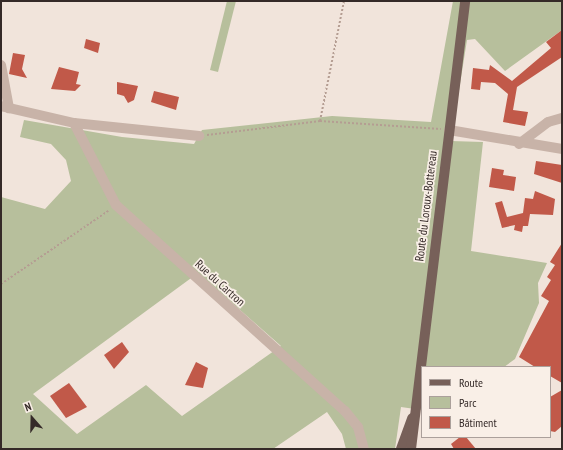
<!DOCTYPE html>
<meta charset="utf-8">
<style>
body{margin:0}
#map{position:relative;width:563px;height:450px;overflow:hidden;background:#f1e4db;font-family:"PT Sans Narrow",sans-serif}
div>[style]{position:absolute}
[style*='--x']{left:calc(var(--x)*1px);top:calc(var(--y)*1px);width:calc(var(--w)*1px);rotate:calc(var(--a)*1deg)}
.green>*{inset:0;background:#b7bf9c}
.building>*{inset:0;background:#c15949}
.path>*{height:2px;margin-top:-1px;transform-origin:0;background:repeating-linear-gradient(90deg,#b49d92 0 2px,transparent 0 4px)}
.minor>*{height:10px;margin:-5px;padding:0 5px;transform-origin:5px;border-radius:5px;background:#c8b3a8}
.major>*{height:10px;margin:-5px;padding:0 5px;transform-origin:5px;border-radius:5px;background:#776059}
span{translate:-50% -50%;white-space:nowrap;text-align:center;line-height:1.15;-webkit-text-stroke:3.5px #f9efe7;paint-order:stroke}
.street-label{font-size:12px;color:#352a28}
.frame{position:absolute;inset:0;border:2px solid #352a28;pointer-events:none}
.legend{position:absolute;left:421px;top:366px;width:130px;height:72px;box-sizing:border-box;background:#f9efe7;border:1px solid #aba09b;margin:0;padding:5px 7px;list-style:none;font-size:12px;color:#352a28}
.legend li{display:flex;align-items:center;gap:8px;height:20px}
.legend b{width:20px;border:1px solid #aba09b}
.north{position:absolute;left:12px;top:398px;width:40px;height:40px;-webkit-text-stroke:3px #f9efe7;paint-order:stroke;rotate:340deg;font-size:11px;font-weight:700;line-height:16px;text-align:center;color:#352a28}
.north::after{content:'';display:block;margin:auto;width:14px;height:18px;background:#352a28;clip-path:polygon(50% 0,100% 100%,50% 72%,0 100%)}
</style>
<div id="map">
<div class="green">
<i style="clip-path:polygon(227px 1px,236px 1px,218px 72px,210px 70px)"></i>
<i style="clip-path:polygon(evenodd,453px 1px,562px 1px,562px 30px,505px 71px,475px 39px,467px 40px,451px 141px,483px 142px,471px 251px,547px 263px,538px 283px,539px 303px,515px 359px,504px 367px,422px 367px,422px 410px,401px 407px,395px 449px,346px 449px,342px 434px,327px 412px,273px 449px,1px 449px,1px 197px,45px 209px,71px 181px,66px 160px,51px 144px,20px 137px,24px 120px,122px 137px,194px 144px,202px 130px,332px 116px,431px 122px,453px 1px,198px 273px,281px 346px,182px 416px,146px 385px,77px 434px,33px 394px,198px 273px)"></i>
</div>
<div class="building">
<i style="clip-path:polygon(562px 30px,562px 57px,517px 87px,513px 110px,528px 112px,525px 126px,503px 122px,508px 94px,495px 83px,481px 82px,480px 90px,471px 89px,473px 68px,489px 70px,490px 65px,512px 81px,551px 48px,546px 42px)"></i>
<i style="clip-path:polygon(86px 39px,100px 43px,98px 53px,84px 48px)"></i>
<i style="clip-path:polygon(13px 53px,25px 55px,22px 69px,27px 78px,9px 74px)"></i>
<i style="clip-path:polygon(59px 67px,79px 72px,76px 84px,81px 85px,75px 91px,51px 89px)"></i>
<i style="clip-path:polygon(117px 82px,138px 86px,134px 100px,128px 103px,124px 96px,117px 94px)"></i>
<i style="clip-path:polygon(154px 91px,179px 97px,176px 110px,151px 102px)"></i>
<i style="clip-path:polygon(536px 161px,562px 165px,562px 183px,534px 174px)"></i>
<i style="clip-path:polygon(492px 168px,504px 170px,503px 175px,516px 177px,514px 191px,489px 187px)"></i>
<i style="clip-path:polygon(535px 191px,555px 199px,553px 215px,530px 214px,528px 226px,523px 226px,522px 232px,514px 230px,515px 225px,502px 228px,495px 203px,502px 201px,507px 217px,523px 213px,525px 198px,533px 199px)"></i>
<i style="clip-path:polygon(562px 243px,562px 383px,550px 376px,550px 367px,535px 367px,519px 357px,549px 301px,541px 296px,551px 280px,547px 277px,555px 265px,550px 262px)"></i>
<i style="clip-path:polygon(122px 342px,129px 352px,114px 369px,104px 355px)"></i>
<i style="clip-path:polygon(196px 362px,208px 368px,203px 388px,185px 385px)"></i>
<i style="clip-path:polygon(69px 383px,87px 407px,66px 418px,50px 396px)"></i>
<i style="clip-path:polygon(562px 390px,562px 426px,555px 432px,550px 431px,550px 397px)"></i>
<i style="clip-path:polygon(460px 437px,466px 437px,476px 449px,454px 449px,451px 444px)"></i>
</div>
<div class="path">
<i style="--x:320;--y:121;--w:121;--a:3.8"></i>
<i style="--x:207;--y:135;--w:114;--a:-7.1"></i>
<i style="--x:320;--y:121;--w:122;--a:-78.7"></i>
<i style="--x:1;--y:284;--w:130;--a:-34.3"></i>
</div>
<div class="minor">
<i style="--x:1;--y:65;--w:44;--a:79.5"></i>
<i style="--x:1;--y:106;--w:75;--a:13.1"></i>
<i style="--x:74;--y:123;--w:92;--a:62.9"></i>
<i style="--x:116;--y:205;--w:308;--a:42"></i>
<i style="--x:345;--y:411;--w:21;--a:51"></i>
<i style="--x:358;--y:427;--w:23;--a:75"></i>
<i style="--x:74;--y:123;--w:126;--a:5.9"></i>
<i style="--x:449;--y:130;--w:115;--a:9.5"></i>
<i style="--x:519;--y:144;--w:36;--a:-37"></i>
<i style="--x:548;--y:122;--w:15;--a:-16"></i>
</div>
<div class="major">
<i style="--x:401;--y:449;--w:33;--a:-70"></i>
<i style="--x:411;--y:449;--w:451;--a:-83.1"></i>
</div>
<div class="street-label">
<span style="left:426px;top:206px;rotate:-83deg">Route du Loroux-Bottereau</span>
<span style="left:220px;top:283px;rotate:42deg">Rue du Cartron</span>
</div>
<div class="frame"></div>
<ul class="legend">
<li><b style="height:5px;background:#776059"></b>Route</li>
<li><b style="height:11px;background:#b7bf9c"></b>Parc</li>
<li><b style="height:11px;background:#c15949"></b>Bâtiment</li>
</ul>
<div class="north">N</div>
</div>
